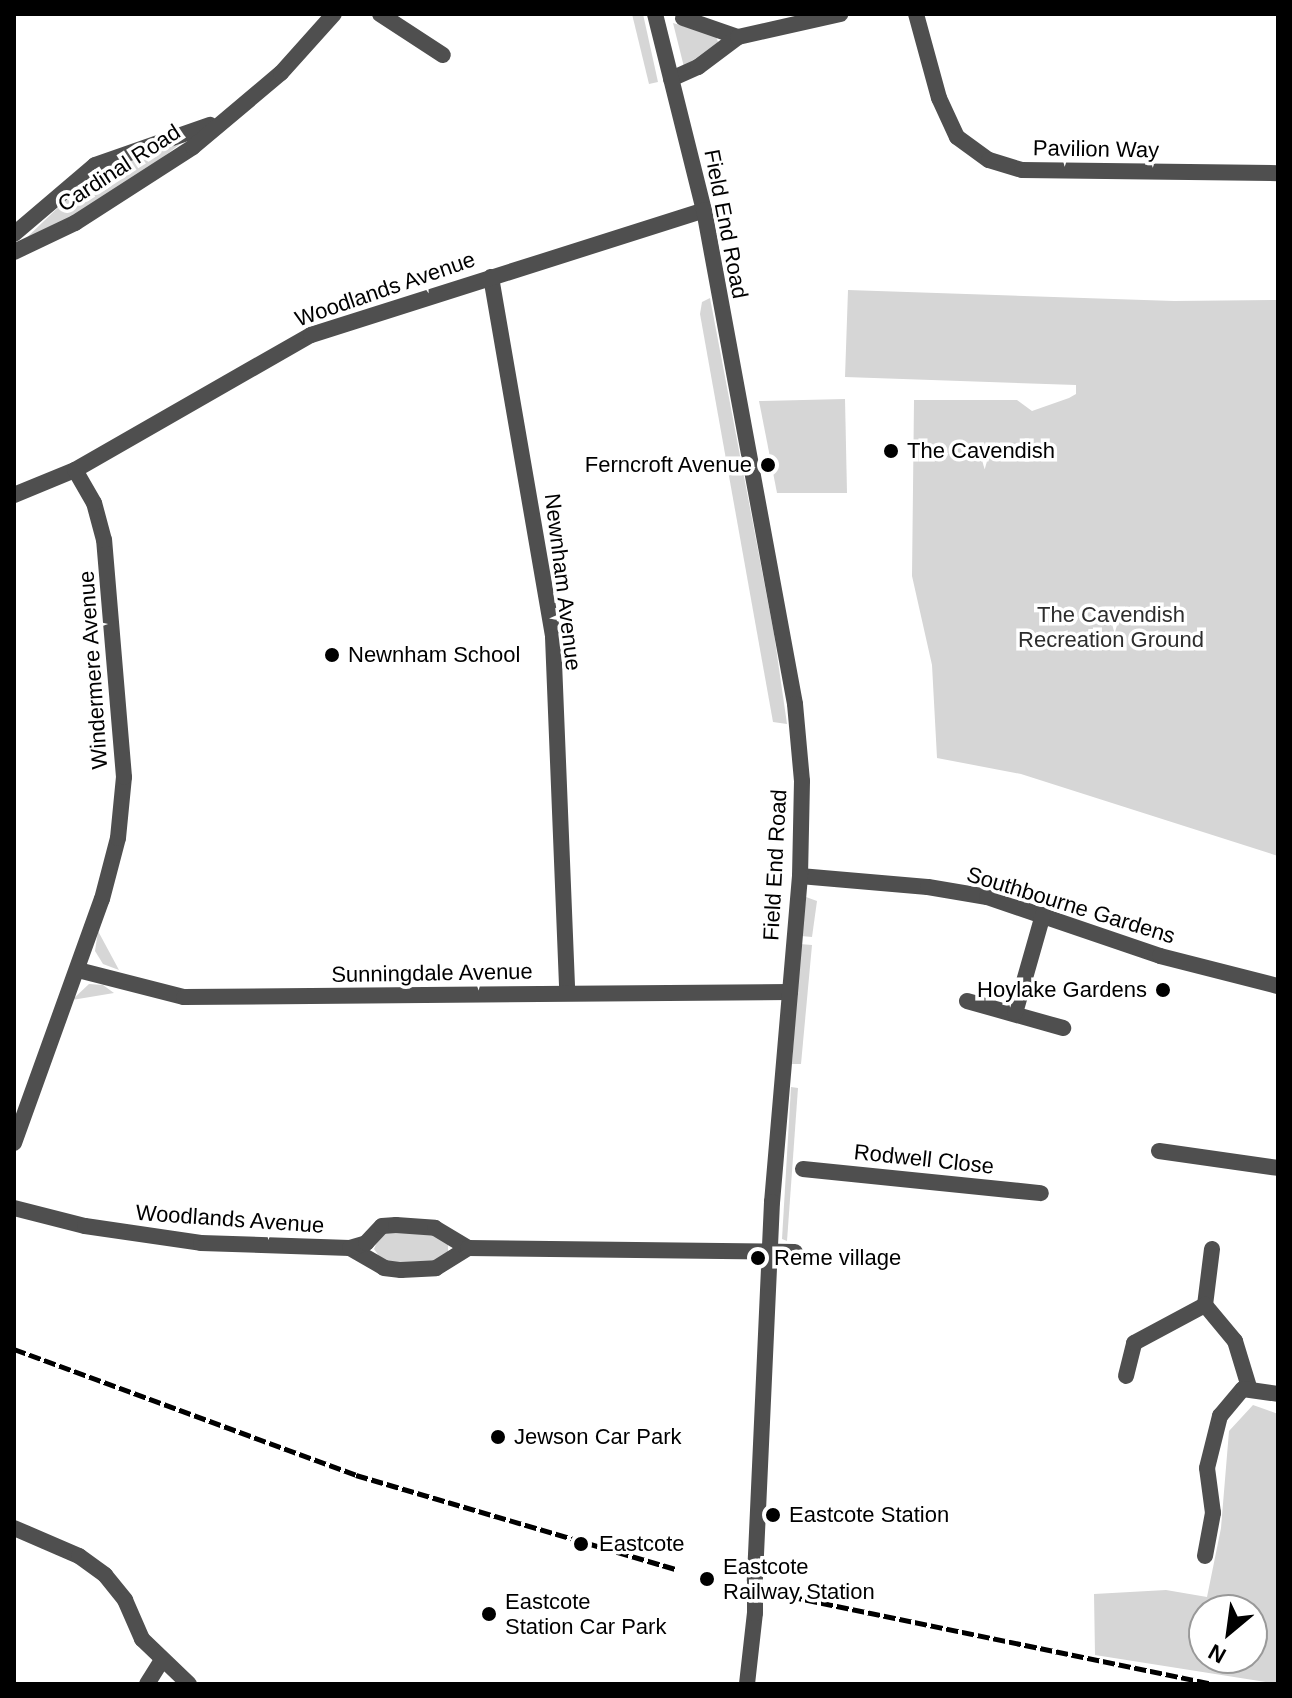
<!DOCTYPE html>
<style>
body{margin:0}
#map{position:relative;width:1292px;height:1698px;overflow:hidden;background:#fff;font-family:Arial,sans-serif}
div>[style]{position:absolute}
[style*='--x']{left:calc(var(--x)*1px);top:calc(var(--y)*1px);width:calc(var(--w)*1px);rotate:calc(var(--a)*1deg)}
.green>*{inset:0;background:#d6d6d6}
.minor>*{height:16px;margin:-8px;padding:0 8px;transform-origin:8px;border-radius:8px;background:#4f4f4f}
.tertiary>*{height:16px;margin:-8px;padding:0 8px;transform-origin:8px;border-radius:8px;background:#4f4f4f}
.rail>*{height:5px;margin-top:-2.5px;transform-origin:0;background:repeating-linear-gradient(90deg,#000 0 12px,transparent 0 16px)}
.tertiary-bridge>*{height:16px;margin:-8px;padding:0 8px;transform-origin:8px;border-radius:8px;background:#4f4f4f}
.dots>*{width:22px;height:22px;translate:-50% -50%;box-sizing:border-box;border:4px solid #fff;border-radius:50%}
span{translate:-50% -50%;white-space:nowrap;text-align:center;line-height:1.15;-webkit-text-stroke:7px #fff;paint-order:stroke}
.street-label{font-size:22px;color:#000}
.poi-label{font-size:22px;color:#000}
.left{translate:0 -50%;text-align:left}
.right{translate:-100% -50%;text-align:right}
.park-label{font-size:22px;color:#2d2d2d}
.frame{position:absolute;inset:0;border:16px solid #000;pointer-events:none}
.north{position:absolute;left:1188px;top:1594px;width:80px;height:80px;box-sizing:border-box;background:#fff;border:2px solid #999;border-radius:50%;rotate:209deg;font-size:22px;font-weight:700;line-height:32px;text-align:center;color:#000}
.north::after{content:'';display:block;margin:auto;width:28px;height:36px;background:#000;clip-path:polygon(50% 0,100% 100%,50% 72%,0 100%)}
</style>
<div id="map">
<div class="green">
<i style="clip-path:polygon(632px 14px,643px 14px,658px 82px,649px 84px)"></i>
<i style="clip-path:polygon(673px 23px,716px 36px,718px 42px,684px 67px)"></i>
<i style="clip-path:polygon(180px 144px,124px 188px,20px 244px,93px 174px)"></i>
<i style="clip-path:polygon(848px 290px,1174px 301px,1278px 300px,1278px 856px,1021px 774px,937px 758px,932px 665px,912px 576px,914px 400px,1017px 400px,1032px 411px,1069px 398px,1076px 394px,1076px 385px,845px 377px)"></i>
<i style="clip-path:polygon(710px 298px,774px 634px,787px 724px,773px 722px,700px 314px,702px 302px)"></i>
<i style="clip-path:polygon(845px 399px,847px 493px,777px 493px,759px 401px)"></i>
<i style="clip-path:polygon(806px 897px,817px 901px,812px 937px,801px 936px)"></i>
<i style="clip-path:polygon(98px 931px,119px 970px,103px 964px,95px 951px)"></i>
<i style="clip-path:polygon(800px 944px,812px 945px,801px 1064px,792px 1064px)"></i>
<i style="clip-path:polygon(89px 984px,103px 985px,114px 993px,72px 1000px)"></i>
<i style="clip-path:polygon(791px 1087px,798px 1088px,787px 1241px,782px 1239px)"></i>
<i style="clip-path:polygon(382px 1231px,430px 1232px,448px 1244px,448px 1253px,440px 1261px,384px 1263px,374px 1249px)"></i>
<i style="clip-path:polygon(evenodd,1253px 1405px,1278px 1414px,1278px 1684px,1095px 1655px,1094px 1594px,1166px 1590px,1207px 1597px,1221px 1528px,1229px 1431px,1253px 1405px,1204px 1610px,1252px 1610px,1252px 1658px,1204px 1658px,1204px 1610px)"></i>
</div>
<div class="minor">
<i style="--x:380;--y:14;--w:75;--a:33.1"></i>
<i style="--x:916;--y:14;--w:87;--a:74.7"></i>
<i style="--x:939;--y:98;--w:43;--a:65.2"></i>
<i style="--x:957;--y:137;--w:39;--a:36"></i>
<i style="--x:989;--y:160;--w:34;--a:17"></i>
<i style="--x:1022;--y:170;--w:256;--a:0.7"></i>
<i style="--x:683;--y:18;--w:58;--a:19.1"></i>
<i style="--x:671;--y:79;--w:30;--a:-24"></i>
<i style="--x:698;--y:67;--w:50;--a:-36.9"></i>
<i style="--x:738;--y:37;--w:105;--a:-12.7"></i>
<i style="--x:14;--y:234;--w:106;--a:-40.4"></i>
<i style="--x:95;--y:165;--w:122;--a:-19.2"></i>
<i style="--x:14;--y:252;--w:68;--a:-25.4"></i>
<i style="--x:75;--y:223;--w:140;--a:-32.8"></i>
<i style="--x:193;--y:147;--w:115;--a:-40.1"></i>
<i style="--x:281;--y:73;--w:79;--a:-48.1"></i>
<i style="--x:491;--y:277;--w:365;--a:80.2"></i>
<i style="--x:553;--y:637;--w:356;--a:87.7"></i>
<i style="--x:14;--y:495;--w:66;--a:-22.3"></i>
<i style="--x:75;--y:470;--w:272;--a:-29.8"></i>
<i style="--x:311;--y:335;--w:412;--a:-17.6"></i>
<i style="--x:800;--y:876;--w:128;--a:4.9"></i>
<i style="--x:928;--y:887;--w:60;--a:9.6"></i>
<i style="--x:987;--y:897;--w:183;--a:18.8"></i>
<i style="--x:1160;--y:956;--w:122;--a:14.3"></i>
<i style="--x:78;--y:970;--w:109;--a:14.3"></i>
<i style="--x:184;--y:997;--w:606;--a:-0.47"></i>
<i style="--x:967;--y:1001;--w:100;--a:15.7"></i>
<i style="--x:1015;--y:1013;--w:102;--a:-74.1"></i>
<i style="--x:14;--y:1143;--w:259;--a:-70.2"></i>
<i style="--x:102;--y:899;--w:63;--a:-75.3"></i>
<i style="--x:118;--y:838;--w:61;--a:-84.4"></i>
<i style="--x:124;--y:777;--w:238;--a:-94.8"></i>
<i style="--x:104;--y:540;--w:38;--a:-105"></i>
<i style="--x:94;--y:503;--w:38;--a:-120"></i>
<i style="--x:1159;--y:1151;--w:120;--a:8.1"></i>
<i style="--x:803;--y:1169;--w:239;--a:5.8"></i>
<i style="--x:14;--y:1208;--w:73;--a:14.2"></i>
<i style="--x:85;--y:1226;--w:117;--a:8.3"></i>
<i style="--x:201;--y:1243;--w:149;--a:1.9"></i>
<i style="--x:350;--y:1248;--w:39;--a:30"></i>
<i style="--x:384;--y:1268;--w:17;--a:7"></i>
<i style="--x:401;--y:1270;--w:35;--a:-3"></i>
<i style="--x:436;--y:1268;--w:38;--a:-32"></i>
<i style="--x:350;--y:1248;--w:17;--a:-17"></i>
<i style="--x:366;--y:1243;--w:23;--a:-47"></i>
<i style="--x:382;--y:1226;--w:14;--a:-4"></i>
<i style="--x:396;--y:1225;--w:39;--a:4"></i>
<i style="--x:435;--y:1228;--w:39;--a:31"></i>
<i style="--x:468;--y:1248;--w:327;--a:0.7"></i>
<i style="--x:1212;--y:1249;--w:56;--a:97.1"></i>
<i style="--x:1205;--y:1305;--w:47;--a:50.2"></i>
<i style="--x:1235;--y:1341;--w:48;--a:73.1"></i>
<i style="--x:1126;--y:1376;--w:34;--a:-76"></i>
<i style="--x:1134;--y:1343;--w:81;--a:-28.2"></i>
<i style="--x:1205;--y:1556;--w:44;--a:-79.5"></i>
<i style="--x:1213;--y:1513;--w:45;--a:-97.6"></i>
<i style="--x:1207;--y:1468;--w:54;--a:-76"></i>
<i style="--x:1220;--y:1416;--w:35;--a:-50"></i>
<i style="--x:1243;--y:1389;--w:35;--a:8"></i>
<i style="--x:147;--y:1684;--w:26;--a:-58"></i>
</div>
<div class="tertiary">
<i style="--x:655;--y:14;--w:202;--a:76"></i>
<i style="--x:704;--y:210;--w:502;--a:79.56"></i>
<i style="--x:795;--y:704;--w:77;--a:84.8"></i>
<i style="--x:802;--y:781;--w:95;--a:91.2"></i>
<i style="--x:800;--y:876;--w:327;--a:94.9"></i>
<i style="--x:772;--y:1202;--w:379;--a:92.6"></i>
<i style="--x:14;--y:1528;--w:71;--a:23.3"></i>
<i style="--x:79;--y:1556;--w:32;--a:36"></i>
<i style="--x:105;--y:1575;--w:32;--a:51"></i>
<i style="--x:125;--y:1600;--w:43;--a:66.4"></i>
<i style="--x:142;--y:1639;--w:65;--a:43.8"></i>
<i style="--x:747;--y:1684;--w:71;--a:-83.6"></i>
</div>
<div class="rail">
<i style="--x:14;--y:1349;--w:364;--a:20.2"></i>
<i style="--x:356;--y:1475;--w:333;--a:16.4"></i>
<i style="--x:774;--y:1593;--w:448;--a:11.7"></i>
</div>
<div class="tertiary-bridge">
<i style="--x:755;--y:1581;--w:32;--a:90"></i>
</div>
<div class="dots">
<i style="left:891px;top:451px;background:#000"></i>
<i style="left:768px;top:465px;background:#000"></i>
<i style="left:332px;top:655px;background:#000"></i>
<i style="left:1163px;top:990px;background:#000"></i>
<i style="left:758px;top:1258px;background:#000"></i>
<i style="left:498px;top:1437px;background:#000"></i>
<i style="left:773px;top:1515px;background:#000"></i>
<i style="left:581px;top:1544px;background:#000"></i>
<i style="left:707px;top:1579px;background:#000"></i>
<i style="left:489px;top:1614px;background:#000"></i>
</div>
<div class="street-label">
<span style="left:1096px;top:149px;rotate:1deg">Pavilion Way</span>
<span style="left:119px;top:168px;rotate:-33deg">Cardinal Road</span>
<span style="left:726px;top:224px;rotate:79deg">Field End Road</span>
<span style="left:385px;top:289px;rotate:-19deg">Woodlands Avenue</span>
<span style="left:563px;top:582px;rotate:83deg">Newnham Avenue</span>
<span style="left:93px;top:670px;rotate:-94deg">Windermere Avenue</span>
<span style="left:775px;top:865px;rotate:-87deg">Field End Road</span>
<span style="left:1071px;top:905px;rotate:17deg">Southbourne Gardens</span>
<span style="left:432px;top:973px;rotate:-1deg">Sunningdale Avenue</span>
<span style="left:924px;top:1159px;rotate:6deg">Rodwell Close</span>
<span style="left:230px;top:1219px;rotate:4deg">Woodlands Avenue</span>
</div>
<div class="poi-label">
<span class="left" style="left:907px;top:451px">The Cavendish</span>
<span class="right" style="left:752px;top:465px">Ferncroft Avenue</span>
<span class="left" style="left:348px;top:655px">Newnham School</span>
<span class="right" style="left:1147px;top:990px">Hoylake Gardens</span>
<span class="left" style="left:774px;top:1258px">Reme village</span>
<span class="left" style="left:514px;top:1437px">Jewson Car Park</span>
<span class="left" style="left:789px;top:1515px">Eastcote Station</span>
<span class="left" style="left:599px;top:1544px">Eastcote</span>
<span class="left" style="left:723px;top:1579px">Eastcote<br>Railway Station</span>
<span class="left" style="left:505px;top:1614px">Eastcote<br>Station Car Park</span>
</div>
<div class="park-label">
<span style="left:1111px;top:627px">The Cavendish<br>Recreation Ground</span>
</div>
<div class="frame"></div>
<div class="north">N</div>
</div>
